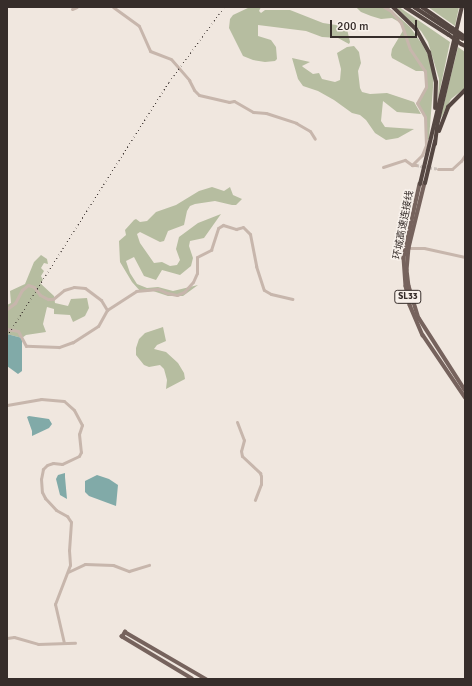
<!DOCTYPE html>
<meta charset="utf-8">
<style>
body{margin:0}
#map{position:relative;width:472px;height:686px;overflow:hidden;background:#f0e7df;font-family:Signika,"Noto Sans SC",sans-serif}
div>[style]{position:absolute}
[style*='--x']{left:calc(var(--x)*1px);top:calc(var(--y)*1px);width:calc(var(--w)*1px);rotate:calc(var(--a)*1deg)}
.green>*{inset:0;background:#b6bda0}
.water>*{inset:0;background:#81aaa8}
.minor-tunnel>*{height:3px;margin-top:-1.5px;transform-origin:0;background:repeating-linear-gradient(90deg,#cbc2bb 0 3px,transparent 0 4.5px)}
.minor>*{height:3px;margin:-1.5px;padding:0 1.5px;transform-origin:1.5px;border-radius:1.5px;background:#c7b6ac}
.major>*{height:3.5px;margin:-1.75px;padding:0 1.75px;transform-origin:1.75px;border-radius:1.75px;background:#76635d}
.highway>*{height:4px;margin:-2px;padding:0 2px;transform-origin:2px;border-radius:2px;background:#554742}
.rail>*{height:1px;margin-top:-0.5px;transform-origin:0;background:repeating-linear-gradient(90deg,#362d2a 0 1px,transparent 0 4px)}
.highway-bridge>*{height:4px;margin:-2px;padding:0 2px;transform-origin:2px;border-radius:2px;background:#554742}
span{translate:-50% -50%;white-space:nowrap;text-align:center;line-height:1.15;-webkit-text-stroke:3px #f8f1eb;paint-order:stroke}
.shield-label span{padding:1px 3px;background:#f8f1eb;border:1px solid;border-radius:3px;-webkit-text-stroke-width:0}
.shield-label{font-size:9px;color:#362d2a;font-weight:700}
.street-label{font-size:10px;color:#362d2a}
.frame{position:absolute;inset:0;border:8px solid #362d2a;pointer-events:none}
.scale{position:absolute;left:330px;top:20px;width:87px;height:18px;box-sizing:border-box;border:2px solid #362d2a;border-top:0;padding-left:5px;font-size:12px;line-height:14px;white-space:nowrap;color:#362d2a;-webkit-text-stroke:3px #f8f1eb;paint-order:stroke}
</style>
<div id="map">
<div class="green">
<i style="clip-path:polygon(250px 7px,261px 7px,259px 11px,261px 13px,265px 10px,290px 10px,323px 23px,336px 25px,347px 29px,350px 42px,349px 44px,338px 38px,322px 37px,306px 31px,258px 25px,258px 36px,271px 40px,276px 47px,277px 59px,275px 61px,265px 62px,253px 60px,243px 56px,229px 28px,230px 19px,233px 15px)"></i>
<i style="clip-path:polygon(356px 7px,388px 7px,410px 27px,422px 44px,429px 57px,434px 74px,429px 139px,427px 140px,425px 117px,417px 103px,426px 87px,425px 71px,416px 71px,392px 58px,391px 55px,392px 49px,404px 29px,401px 23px,392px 18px,381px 19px,371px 16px,361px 12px)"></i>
<i style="clip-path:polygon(396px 7px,399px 7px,450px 42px,438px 99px,439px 79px,428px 42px,421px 31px)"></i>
<i style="clip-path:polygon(428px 7px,459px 7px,455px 26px)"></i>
<i style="clip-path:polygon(354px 46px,359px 52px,360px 58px,361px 63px,358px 71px,360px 88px,362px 92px,370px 94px,387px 93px,414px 102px,421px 114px,397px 112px,383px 101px,381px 121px,385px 127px,414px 129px,398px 138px,386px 140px,375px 133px,366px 120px,360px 115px,352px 113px,334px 100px,318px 91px,303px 86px,298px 79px,292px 58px,310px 62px,302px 66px,303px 67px,313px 74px,319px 73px,322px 79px,335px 82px,340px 80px,341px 69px,337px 53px,347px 47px)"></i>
<i style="clip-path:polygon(458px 47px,465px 52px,465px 88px,451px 99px,440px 120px)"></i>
<i style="clip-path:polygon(212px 187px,224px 191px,230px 187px,233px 195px,242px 199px,236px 205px,232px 205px,215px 201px,195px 204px,190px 206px,187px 211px,184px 225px,168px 231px,164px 241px,160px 242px,140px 232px,137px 234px,140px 243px,154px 263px,162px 262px,170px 266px,177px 265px,180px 260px,176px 249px,179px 237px,198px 223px,221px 214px,204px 238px,190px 241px,189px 246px,193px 258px,191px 266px,180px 275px,162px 270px,156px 280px,144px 276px,134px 257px,126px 261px,130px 273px,137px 284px,147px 288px,158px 287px,173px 291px,198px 285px,183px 296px,168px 296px,153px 291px,141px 292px,132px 282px,120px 262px,119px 241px,126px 235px,125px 230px,134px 220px,136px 219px,140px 222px,147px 221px,156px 212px,176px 205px,199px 191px)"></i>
<i style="clip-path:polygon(41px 255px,47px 259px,48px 264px,44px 263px,41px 268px,44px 271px,41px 276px,43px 280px,40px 283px,54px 296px,55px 303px,68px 306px,71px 299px,87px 298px,89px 308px,85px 316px,73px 322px,70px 315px,54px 314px,54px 309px,47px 307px,43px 324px,46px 332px,26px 335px,22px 338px,7px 334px,7px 305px,11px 303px,10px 291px,25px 284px,34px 262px)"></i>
<i style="clip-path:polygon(163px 327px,166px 341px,157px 345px,154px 349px,166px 352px,178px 363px,184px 373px,185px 379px,166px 389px,167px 380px,164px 369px,160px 365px,149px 367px,144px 365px,136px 355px,136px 348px,139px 339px,145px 333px)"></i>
</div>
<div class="water">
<i style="clip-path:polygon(7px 334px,22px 338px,22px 371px,18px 374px,7px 366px)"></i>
<i style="clip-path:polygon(29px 416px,49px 419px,52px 424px,49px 428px,32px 436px,32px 431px,27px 417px)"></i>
<i style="clip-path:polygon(65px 473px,65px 477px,67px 499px,60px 495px,56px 479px,58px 475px)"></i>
<i style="clip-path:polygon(97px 475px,109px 479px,118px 485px,116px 506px,89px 496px,85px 492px,85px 481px)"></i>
</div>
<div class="minor-tunnel">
<i style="--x:416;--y:165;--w:22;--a:10"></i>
</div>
<div class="minor">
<i style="--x:113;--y:7;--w:32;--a:36"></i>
<i style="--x:139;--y:26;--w:27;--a:66"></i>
<i style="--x:150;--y:51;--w:22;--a:21"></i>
<i style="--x:171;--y:59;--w:28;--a:49"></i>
<i style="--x:189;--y:80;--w:11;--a:63"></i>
<i style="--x:194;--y:90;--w:7;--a:45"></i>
<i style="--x:199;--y:95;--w:31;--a:13"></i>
<i style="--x:229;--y:102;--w:5;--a:-11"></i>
<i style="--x:234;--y:101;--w:22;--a:30"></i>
<i style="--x:253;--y:112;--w:13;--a:4"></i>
<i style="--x:266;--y:113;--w:32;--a:18"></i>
<i style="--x:296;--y:123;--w:16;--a:30"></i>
<i style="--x:310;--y:131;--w:9;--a:58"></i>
<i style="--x:384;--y:7;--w:8;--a:30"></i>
<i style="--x:391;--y:11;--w:16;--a:50"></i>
<i style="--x:401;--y:23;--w:28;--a:71"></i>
<i style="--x:410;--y:49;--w:27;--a:56"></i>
<i style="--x:425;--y:71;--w:16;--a:86"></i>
<i style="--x:426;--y:87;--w:18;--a:119"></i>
<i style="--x:417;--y:103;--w:16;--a:60"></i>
<i style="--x:425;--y:117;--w:28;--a:88"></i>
<i style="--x:426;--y:145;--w:11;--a:112"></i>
<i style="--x:422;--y:155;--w:14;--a:135"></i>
<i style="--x:72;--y:9;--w:5;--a:-22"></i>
<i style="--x:383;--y:167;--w:23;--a:-18"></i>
<i style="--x:405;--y:160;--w:9;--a:36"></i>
<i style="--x:412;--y:165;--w:4;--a:0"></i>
<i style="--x:438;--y:169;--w:14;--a:0"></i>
<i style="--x:452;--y:169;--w:12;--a:-42"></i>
<i style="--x:461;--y:161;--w:7;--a:-56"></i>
<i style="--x:408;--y:248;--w:16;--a:0"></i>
<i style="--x:424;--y:248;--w:42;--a:12.4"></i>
<i style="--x:7;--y:309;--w:10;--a:-37"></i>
<i style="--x:15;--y:303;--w:15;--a:-62"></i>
<i style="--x:22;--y:290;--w:8;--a:-40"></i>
<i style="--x:28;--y:285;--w:6;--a:18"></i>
<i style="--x:34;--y:287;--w:10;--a:53"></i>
<i style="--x:40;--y:295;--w:9;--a:27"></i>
<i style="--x:48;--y:299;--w:5;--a:0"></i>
<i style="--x:53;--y:299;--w:14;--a:-39"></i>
<i style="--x:64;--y:290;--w:10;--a:-17"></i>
<i style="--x:74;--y:287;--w:11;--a:5"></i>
<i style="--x:85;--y:288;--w:20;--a:37"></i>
<i style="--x:101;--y:300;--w:12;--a:59"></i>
<i style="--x:107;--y:310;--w:18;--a:119"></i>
<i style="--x:98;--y:326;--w:30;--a:147"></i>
<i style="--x:73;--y:342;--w:15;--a:160"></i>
<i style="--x:59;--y:347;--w:33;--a:-178"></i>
<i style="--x:26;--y:346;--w:17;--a:-118"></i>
<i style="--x:18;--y:331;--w:11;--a:-170"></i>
<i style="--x:107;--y:310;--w:35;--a:-33"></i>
<i style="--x:136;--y:291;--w:22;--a:-5"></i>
<i style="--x:158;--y:289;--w:10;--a:24"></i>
<i style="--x:167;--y:293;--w:10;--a:11"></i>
<i style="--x:177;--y:295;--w:8;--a:-23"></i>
<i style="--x:184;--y:292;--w:13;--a:-48"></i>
<i style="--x:193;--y:282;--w:10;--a:-66"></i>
<i style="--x:197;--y:273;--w:16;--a:-90"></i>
<i style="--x:197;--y:257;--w:16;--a:-27"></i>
<i style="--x:211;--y:250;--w:23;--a:-72"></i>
<i style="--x:218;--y:228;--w:6;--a:-31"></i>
<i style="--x:223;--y:225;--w:14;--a:17"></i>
<i style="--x:236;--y:229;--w:7;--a:-16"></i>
<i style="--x:243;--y:227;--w:10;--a:45"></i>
<i style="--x:250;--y:234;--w:33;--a:79"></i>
<i style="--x:256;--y:266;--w:25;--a:72"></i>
<i style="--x:264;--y:290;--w:8;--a:30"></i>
<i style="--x:271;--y:294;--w:22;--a:13"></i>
<i style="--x:7;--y:405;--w:35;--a:-10"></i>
<i style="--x:41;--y:399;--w:23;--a:5"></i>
<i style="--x:64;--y:401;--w:13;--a:42"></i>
<i style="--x:74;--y:410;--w:17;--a:62"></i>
<i style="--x:82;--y:425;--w:9;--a:108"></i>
<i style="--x:79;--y:434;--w:18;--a:84"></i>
<i style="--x:81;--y:452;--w:4;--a:117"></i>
<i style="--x:79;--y:456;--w:19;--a:155"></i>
<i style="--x:62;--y:464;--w:9;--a:-174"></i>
<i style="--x:53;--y:463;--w:6;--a:162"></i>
<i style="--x:47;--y:465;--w:6;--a:135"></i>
<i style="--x:43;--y:469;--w:10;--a:101"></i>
<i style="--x:41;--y:479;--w:13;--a:86"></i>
<i style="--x:42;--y:492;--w:7;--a:63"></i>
<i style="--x:45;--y:498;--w:16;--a:47"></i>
<i style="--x:56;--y:510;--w:13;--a:29"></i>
<i style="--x:67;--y:516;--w:7;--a:56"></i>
<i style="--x:71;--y:522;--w:28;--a:94"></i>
<i style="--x:69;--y:550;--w:15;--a:86"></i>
<i style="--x:70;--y:565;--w:42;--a:111"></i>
<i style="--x:55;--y:604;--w:39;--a:77"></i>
<i style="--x:237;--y:422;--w:19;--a:69"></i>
<i style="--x:244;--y:440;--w:11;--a:105"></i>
<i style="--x:241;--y:451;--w:5;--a:79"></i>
<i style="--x:242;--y:456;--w:25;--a:43"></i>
<i style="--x:260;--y:473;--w:3;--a:72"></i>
<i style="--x:261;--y:476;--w:8;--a:90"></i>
<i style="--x:261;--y:484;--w:17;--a:111"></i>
<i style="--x:68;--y:572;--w:19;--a:-25"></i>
<i style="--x:85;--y:564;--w:28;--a:2"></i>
<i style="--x:113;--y:565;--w:17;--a:21"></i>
<i style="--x:129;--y:571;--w:21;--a:-17"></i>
<i style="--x:7;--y:638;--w:7;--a:-8"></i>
<i style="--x:14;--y:637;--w:25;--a:16"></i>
<i style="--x:38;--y:644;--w:37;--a:-2"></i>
</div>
<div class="major">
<i style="--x:425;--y:183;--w:67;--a:103.8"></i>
<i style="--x:409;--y:248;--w:22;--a:95"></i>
<i style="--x:407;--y:270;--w:16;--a:83"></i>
<i style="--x:409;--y:286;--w:34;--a:73"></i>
<i style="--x:419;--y:318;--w:85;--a:57.4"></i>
<i style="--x:420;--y:184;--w:76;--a:102.2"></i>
<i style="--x:404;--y:258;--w:28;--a:86"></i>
<i style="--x:406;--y:286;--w:19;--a:78"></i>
<i style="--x:410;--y:305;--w:33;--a:67"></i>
<i style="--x:423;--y:335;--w:75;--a:55.9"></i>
<i style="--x:192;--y:679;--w:82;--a:-149"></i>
<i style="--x:122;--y:637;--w:6;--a:-59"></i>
<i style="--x:125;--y:632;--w:94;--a:30.1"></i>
</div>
<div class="highway">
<i style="--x:393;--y:7;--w:32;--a:44"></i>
<i style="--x:416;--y:29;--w:26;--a:61"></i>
<i style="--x:429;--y:52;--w:31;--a:77"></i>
<i style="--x:436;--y:82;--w:26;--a:92"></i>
<i style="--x:405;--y:7;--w:52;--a:32.5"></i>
<i style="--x:414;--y:7;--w:44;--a:33"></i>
<i style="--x:422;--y:7;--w:37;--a:35"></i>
<i style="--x:461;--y:44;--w:4;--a:27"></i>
<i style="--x:439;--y:131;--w:26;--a:-69"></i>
<i style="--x:448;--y:107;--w:24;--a:-45"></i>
<i style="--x:435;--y:144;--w:23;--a:-83"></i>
<i style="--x:438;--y:121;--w:85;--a:-76.5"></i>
<i style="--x:425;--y:183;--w:43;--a:-76.6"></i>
<i style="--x:420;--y:184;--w:182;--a:-76.7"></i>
</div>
<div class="rail">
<i style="--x:7;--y:336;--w:301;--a:-57.5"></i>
<i style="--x:169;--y:82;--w:93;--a:-53.7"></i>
</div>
<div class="highway-bridge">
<i style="--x:452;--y:28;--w:14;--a:34"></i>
<i style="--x:451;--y:31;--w:14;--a:34"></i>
<i style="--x:449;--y:35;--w:15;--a:37"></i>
</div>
<div class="shield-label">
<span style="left:408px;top:297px">SL33</span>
</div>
<div class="street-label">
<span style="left:404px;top:225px;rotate:-79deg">环城高速连接线</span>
</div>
<div class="frame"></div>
<div class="scale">200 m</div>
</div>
